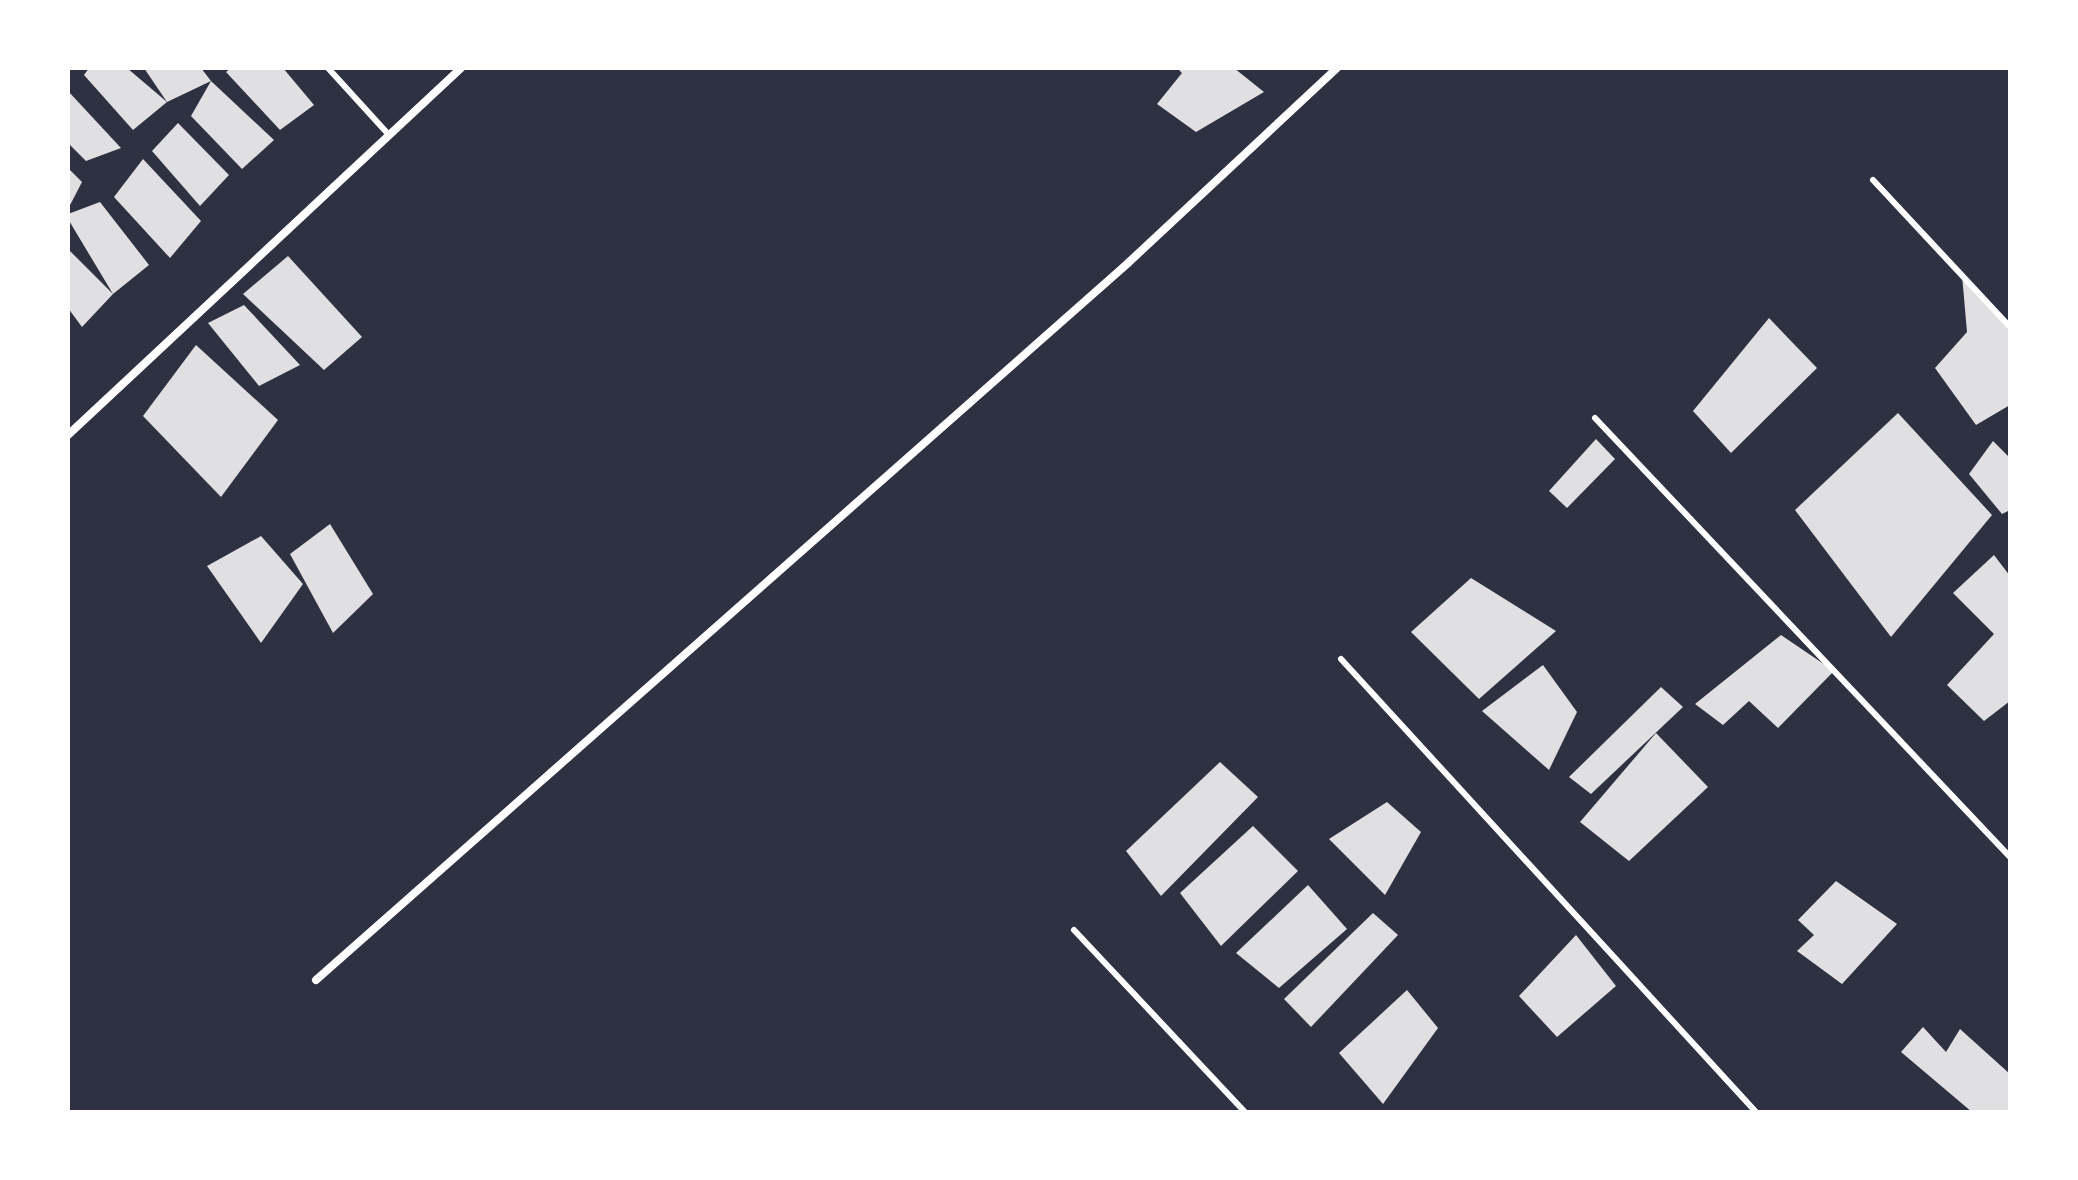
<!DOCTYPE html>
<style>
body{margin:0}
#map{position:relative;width:2078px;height:1180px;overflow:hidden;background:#2d3142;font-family:"PT Sans Narrow",sans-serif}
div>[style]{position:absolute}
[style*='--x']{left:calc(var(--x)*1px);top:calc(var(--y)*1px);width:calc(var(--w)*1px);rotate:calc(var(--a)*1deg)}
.building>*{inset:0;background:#e0e0e3}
.service>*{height:6px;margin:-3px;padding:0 3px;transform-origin:3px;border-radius:3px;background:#fff}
.minor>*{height:8px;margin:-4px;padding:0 4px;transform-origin:4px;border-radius:4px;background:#fff}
span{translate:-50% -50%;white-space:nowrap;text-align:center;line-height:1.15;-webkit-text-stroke:7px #fff;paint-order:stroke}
.frame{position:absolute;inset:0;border:70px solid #fff;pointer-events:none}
</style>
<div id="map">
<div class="building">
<i style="clip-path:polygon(89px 68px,127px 68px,167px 102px,133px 130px,84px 75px)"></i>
<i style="clip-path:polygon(144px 68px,201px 68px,211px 81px,167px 102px)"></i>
<i style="clip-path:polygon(231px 68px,283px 68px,314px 105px,280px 130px,226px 72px)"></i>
<i style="clip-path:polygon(1177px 68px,1234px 68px,1264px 92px,1196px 132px,1157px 104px,1182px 73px)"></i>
<i style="clip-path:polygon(211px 81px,274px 140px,242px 169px,191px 116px)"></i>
<i style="clip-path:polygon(68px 91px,121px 148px,86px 161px,68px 143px)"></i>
<i style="clip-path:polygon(178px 123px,229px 175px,200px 206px,152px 151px)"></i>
<i style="clip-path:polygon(143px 159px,201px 221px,170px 258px,114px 197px)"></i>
<i style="clip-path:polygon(68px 168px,82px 182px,68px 209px)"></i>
<i style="clip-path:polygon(100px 202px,149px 265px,113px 294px,82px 327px,68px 308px,68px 249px,113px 294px,68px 219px,68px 214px)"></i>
<i style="clip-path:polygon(288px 256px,362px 337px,324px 370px,243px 294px)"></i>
<i style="clip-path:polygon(1962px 275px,2010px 327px,2010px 405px,1976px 425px,1935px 368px,1967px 332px)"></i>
<i style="clip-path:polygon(244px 305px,300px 365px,259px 386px,208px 323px)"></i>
<i style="clip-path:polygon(1769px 318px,1817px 368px,1731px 453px,1693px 411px)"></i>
<i style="clip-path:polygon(196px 345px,278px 420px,221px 497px,143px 416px)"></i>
<i style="clip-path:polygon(1898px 413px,1992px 515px,1891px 637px,1795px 510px)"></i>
<i style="clip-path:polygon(1596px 439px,1615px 459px,1567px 508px,1549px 491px)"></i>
<i style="clip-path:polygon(1993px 441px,2010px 458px,2010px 510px,2002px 514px,1969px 474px)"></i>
<i style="clip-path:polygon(330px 524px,373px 594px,333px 633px,290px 554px)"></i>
<i style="clip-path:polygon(261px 536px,303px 584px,261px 643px,207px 566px)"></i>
<i style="clip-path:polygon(1994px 555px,2010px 576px,2010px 701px,1984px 721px,1947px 685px,1994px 634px,1953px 593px)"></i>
<i style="clip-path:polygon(1471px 578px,1556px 631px,1479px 699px,1411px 632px)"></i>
<i style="clip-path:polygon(1781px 635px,1834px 671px,1778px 728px,1749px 701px,1723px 725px,1695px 704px)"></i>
<i style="clip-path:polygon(1543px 665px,1577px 712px,1549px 770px,1482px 711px)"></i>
<i style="clip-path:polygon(1661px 687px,1683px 707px,1591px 794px,1569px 777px)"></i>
<i style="clip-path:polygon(1656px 733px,1708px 787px,1629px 861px,1580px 822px)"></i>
<i style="clip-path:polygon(1220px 762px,1258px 797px,1161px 896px,1126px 851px)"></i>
<i style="clip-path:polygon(1387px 802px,1421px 832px,1385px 895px,1329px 839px)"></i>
<i style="clip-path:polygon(1253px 826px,1298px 871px,1221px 946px,1180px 893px)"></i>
<i style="clip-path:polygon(1836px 881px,1897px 924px,1842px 984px,1797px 951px,1814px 935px,1798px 920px)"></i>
<i style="clip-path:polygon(1308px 885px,1347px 929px,1279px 988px,1236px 953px)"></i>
<i style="clip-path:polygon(1373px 913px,1398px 935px,1311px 1027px,1284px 999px)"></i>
<i style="clip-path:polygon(1576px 935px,1616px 986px,1557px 1037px,1519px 996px)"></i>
<i style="clip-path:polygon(1407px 990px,1438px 1028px,1383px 1104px,1339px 1053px)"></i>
<i style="clip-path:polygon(1923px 1027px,1946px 1052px,1960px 1029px,2010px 1074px,2010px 1112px,1972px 1112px,1901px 1052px)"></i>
</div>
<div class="service">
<i style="--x:328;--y:68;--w:91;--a:47.7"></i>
<i style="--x:1873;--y:180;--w:201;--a:47"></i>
<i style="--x:1595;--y:418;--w:604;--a:46.61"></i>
<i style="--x:1341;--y:659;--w:614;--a:47.51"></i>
<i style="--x:1074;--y:930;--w:250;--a:46.8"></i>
</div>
<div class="minor">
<i style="--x:68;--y:435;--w:538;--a:-43.04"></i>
<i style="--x:316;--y:980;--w:1083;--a:-41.44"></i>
<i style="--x:1128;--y:263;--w:286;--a:-43"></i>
</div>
<div class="frame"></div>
</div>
